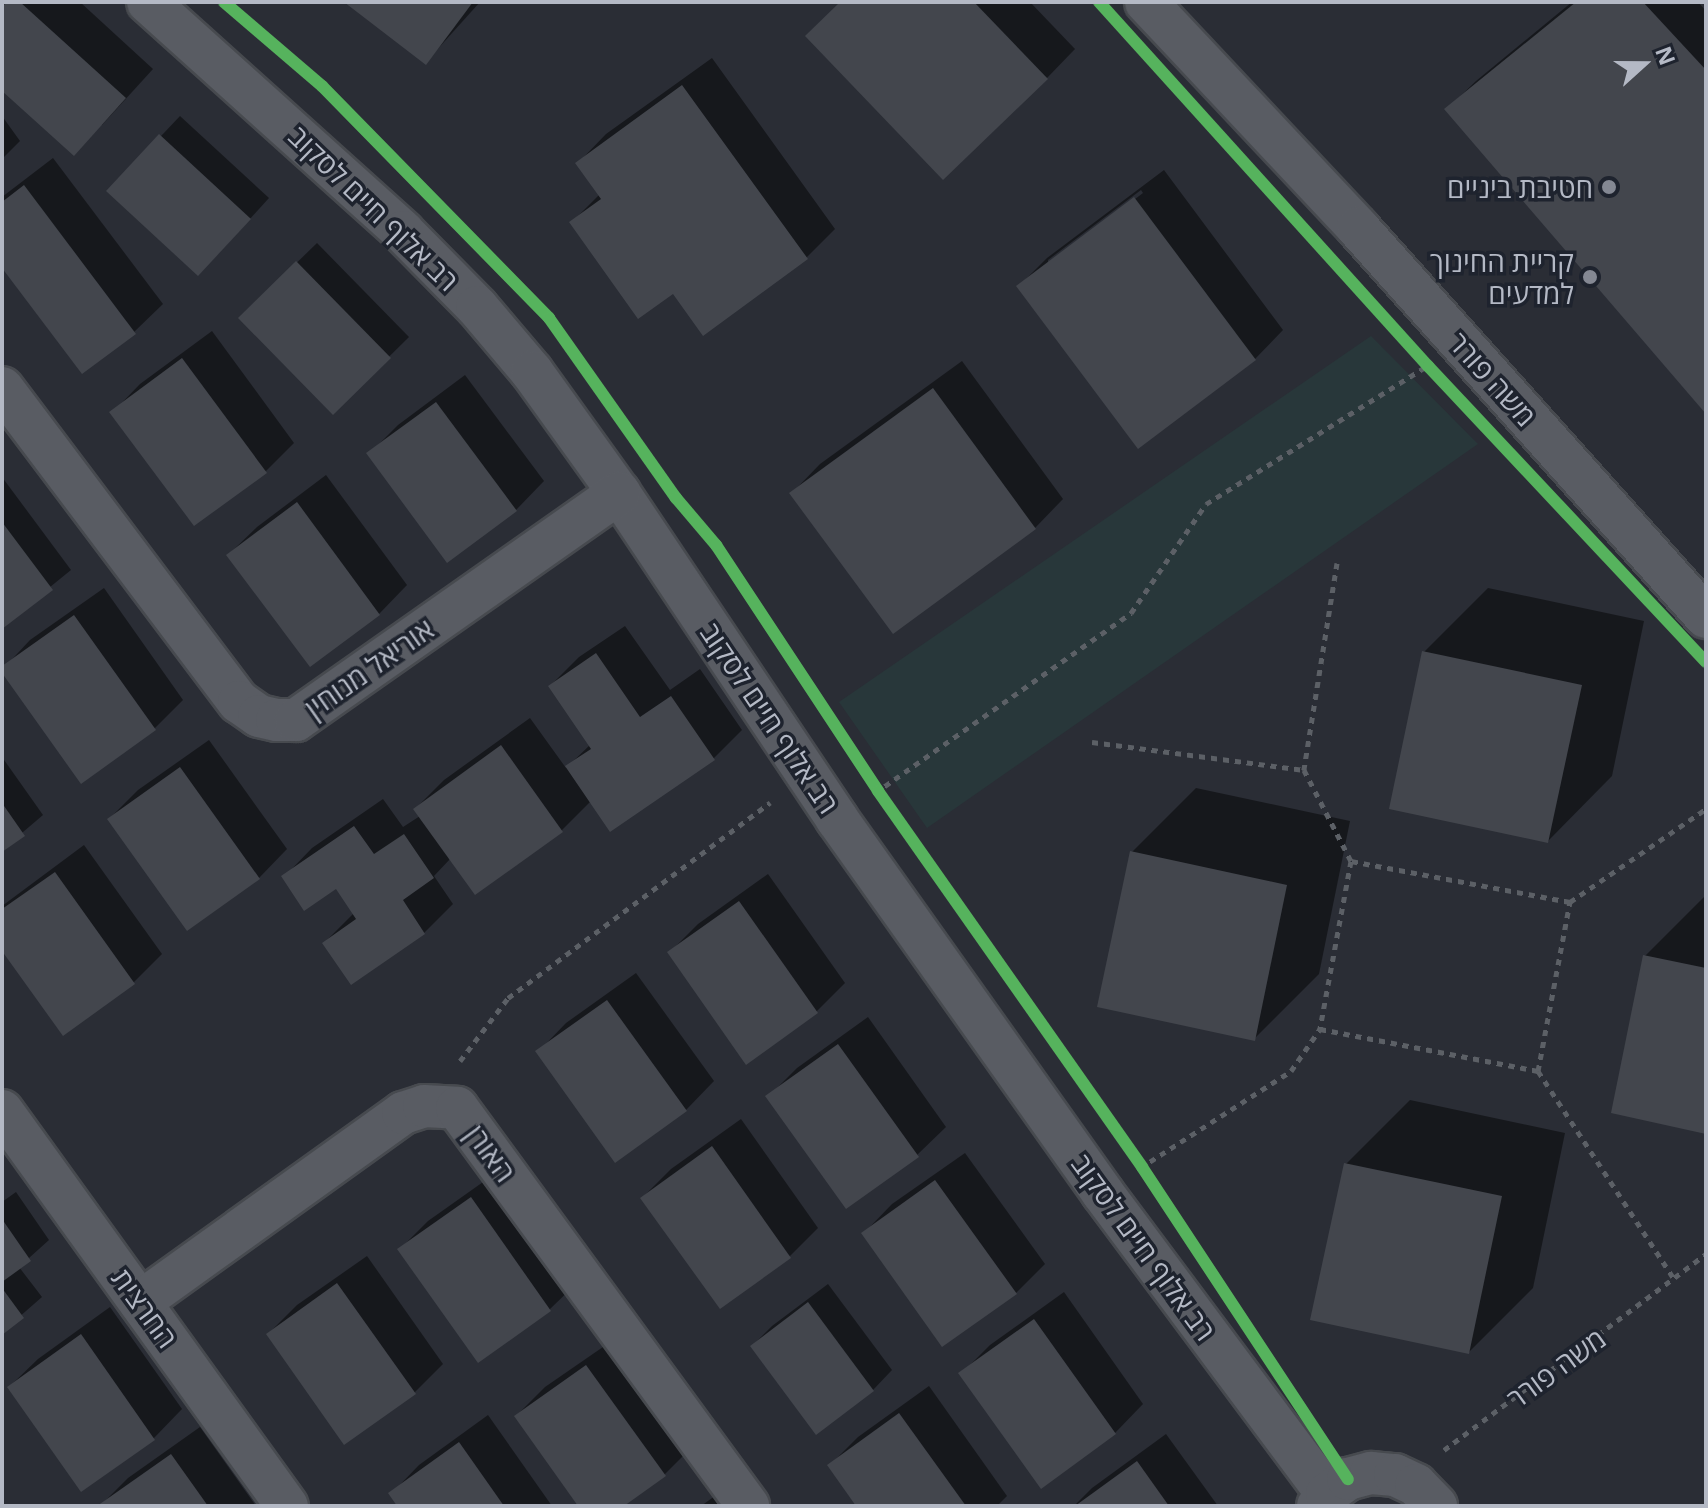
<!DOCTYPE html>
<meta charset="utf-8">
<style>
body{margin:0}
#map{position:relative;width:1708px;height:1508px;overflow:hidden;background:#2a2d35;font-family:"Open Sans",Heebo,sans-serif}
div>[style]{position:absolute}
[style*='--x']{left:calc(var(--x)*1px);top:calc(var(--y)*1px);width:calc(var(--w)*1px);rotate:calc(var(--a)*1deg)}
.green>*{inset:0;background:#28373a}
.shadow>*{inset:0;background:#0007}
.building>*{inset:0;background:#43464d}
.path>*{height:5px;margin-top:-2.5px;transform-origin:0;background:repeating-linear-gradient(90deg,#5c6066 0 6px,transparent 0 12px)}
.roads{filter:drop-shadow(2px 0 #474a4f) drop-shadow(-2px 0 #474a4f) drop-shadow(0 2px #474a4f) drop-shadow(0 -2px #474a4f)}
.street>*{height:42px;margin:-21px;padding:0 21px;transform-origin:21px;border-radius:21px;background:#595c63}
.cycleway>*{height:12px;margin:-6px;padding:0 6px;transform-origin:6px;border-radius:6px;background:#56b35d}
.dots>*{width:22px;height:22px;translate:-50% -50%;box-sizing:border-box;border:4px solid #1e232e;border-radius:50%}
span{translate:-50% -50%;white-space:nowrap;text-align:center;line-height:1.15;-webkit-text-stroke:7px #1e232e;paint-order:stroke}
.poi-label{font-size:28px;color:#b4b9c5}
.right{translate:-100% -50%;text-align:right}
.street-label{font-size:28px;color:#b4b9c5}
.frame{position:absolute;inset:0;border:4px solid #b4b9c5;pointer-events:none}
.north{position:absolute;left:1604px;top:24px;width:80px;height:80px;-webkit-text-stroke:6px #1e232e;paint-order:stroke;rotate:69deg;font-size:22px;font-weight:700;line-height:32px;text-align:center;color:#b4b9c5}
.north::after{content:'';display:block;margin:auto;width:28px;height:36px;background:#b4b9c5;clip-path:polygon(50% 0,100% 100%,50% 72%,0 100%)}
</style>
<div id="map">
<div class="green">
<i style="clip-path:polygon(1371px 336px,1478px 444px,927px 828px,839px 702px)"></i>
</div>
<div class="shadow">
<i style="clip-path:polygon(9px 2px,80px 2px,153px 69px,102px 125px,2px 88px,2px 10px)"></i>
<i style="clip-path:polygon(347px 2px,480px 2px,426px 62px)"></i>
<i style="clip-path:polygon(842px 2px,1030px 2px,1075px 49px,1047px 78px)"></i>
<i style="clip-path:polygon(1572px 2px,1698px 2px,1706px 11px,1706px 413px,1447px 109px,1476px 81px)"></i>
<i style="clip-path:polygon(712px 58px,835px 229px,806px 258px,673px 292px,571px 223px,600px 194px,578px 163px,606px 134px)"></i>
<i style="clip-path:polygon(2px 116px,20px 141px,2px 159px)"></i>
<i style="clip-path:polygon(180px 116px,269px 198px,218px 254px,109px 191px)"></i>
<i style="clip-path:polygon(53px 158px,163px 304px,134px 332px,2px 264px,2px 197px)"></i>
<i style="clip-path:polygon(evenodd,1164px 170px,1283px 330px,1255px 359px,1019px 286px,1047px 258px,1164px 170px,1141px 190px,1143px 193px,1048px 265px,1048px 260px,1141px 190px)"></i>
<i style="clip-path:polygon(317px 243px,409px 337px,333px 412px,240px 318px)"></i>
<i style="clip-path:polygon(212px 331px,294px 443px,266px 471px,112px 413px,140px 384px)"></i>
<i style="clip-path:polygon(962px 361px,1063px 499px,1035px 528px,792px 493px,820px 464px)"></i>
<i style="clip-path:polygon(465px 375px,544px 481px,516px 510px,369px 454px,398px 425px)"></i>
<i style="clip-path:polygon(326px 475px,407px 585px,379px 614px,228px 555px,257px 527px)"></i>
<i style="clip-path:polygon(2px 477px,71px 570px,2px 626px)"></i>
<i style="clip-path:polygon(104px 588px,183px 700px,155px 728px,2px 670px,30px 640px)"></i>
<i style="clip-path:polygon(1488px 588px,1644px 621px,1612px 776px,1548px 841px,1424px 652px)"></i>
<i style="clip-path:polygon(625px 626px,670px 690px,700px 669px,742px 730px,714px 758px,591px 801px,562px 830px,475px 892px,451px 858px,434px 876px,453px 904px,424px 933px,352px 982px,324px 943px,354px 913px,336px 887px,284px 877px,312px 848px,383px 799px,403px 827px,420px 816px,415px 809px,444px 780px,530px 718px,566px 768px,591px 744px,550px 686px,579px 657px)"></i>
<i style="clip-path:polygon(209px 740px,287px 849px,259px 878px,109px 819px,138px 790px)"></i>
<i style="clip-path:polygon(2px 757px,43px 815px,2px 850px)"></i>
<i style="clip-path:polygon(1196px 788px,1350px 821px,1319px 974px,1255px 1038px,1132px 852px)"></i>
<i style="clip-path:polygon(84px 845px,162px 954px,134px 982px,2px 947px,2px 906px)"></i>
<i style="clip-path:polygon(768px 874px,845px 983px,817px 1011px,747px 1062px,669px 953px,698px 924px)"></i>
<i style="clip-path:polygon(1706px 895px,1706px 1132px,1645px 956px)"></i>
<i style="clip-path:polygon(636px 973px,714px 1081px,686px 1110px,538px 1052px,566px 1023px)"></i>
<i style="clip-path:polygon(868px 1017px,946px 1127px,917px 1155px,768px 1097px,797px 1068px)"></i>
<i style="clip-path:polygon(1410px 1100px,1565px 1133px,1533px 1288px,1469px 1352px,1346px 1164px)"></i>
<i style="clip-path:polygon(741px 1119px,818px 1228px,790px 1256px,642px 1198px,671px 1169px)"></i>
<i style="clip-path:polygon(965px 1153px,1045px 1264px,1016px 1293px,943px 1344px,864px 1233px,892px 1204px)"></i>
<i style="clip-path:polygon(500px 1170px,579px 1281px,550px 1309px,478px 1360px,399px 1250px,428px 1221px)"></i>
<i style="clip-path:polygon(16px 1192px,49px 1240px,19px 1267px,42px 1297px,2px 1332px,2px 1202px)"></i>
<i style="clip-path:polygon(367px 1256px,443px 1364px,415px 1392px,345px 1442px,268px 1334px,297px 1305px)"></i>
<i style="clip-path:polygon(828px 1284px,892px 1370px,873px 1390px,752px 1346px,772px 1326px)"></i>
<i style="clip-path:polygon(1064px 1292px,1143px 1404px,1115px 1433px,961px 1374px,990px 1345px)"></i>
<i style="clip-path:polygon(110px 1307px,182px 1409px,154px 1438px,82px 1489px,9px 1387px,38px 1359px)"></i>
<i style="clip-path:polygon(616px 1338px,693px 1446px,665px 1474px,621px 1506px,581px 1506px,516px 1416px,545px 1387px)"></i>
<i style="clip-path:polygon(929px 1386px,1007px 1496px,997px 1506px,858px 1506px,829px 1466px,858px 1437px)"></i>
<i style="clip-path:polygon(488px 1415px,552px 1506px,399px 1506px,391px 1494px,419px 1465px)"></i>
<i style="clip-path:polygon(200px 1427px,256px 1506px,100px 1506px,128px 1478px)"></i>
<i style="clip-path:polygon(1166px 1434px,1218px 1506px,1074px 1506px,1092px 1488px)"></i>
<i style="clip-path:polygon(726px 1488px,739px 1506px,701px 1506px)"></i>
</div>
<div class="building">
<i style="clip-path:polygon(7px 2px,20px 2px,126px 98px,74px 156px,2px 91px,2px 7px)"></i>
<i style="clip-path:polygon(344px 2px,473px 2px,426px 65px)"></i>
<i style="clip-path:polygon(840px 2px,974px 2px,1048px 79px,943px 180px,805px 36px)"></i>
<i style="clip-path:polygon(1576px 2px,1643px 2px,1706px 70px,1706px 414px,1444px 109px)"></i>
<i style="clip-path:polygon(682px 85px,808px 259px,703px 336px,673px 294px,638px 319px,569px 222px,601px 199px,575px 163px)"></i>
<i style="clip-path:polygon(159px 134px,251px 219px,198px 276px,106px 191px)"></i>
<i style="clip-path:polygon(24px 185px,136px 334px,82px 374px,2px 268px,2px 202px)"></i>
<i style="clip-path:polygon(1134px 197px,1256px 360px,1138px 449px,1016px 286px)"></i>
<i style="clip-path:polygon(296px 261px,391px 358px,333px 415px,238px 318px)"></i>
<i style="clip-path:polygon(182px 358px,267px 473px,194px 526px,109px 412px)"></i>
<i style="clip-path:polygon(933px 388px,1036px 529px,893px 634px,789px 493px)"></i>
<i style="clip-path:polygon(436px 402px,517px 511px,447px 563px,366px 453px)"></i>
<i style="clip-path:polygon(297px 502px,380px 615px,310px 667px,226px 555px)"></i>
<i style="clip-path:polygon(2px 522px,53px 590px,2px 629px)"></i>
<i style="clip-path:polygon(74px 615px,156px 730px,81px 784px,2px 673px,2px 666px)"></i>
<i style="clip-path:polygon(1422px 651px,1582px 685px,1548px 843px,1389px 809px)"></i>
<i style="clip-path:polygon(596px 653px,640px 717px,671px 696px,715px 760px,610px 832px,565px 766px,591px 749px,548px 686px)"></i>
<i style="clip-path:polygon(501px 745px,563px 832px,475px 895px,413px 809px)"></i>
<i style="clip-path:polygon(180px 767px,260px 879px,187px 931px,107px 819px)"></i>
<i style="clip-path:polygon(2px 803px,25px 836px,2px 852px)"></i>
<i style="clip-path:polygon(354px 826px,374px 854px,404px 834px,434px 878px,403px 900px,425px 934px,351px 985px,322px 943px,356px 919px,336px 889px,304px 911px,281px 876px)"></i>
<i style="clip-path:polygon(1130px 851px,1287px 885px,1255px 1041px,1097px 1007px)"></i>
<i style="clip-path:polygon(55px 872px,135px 984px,63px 1036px,2px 951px,2px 909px)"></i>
<i style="clip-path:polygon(739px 901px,818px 1013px,746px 1065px,667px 952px)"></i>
<i style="clip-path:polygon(1643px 955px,1706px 968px,1706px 1134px,1611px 1113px)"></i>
<i style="clip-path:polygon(607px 1000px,687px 1111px,615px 1163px,535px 1051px)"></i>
<i style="clip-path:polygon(838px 1044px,919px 1157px,846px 1209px,765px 1096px)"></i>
<i style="clip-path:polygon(712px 1146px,791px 1258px,720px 1309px,640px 1198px)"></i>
<i style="clip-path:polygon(1344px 1163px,1502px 1196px,1469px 1354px,1310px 1320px)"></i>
<i style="clip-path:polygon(935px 1180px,1017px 1294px,942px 1347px,861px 1233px)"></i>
<i style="clip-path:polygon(471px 1197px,551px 1311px,478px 1363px,397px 1249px)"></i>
<i style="clip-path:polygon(2px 1219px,31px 1261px,2px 1282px)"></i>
<i style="clip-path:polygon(337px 1283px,416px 1394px,344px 1445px,266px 1334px)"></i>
<i style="clip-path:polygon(2px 1288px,24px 1318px,2px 1335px)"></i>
<i style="clip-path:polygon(808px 1302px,874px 1391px,816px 1435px,750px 1346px)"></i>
<i style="clip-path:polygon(1034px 1319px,1116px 1434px,1041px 1489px,958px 1373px)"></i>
<i style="clip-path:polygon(81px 1334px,155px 1440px,81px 1492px,7px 1387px)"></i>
<i style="clip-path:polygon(586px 1365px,666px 1476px,624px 1506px,578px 1506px,514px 1416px)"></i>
<i style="clip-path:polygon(899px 1413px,966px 1506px,856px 1506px,827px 1465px)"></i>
<i style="clip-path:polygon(459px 1442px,504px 1506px,397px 1506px,388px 1493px)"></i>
<i style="clip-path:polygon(171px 1454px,208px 1506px,97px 1506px)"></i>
<i style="clip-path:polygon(1137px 1461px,1169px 1506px,1075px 1506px)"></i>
</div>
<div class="path">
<i style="--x:1337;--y:563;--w:210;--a:99.1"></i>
<i style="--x:1304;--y:770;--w:102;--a:62.7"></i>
<i style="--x:1092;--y:742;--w:214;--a:7.5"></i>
<i style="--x:875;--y:793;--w:313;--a:-35.1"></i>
<i style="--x:1131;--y:613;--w:132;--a:-55.5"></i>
<i style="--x:1206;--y:504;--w:257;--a:-32"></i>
<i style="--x:1570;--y:902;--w:223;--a:-169.4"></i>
<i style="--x:1351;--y:861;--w:171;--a:100.5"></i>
<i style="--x:1320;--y:1029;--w:222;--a:10.9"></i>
<i style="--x:1538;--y:1071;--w:172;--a:-79.3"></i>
<i style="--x:1570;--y:902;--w:165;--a:-34.4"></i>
<i style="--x:460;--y:1061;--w:79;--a:-52.7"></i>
<i style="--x:508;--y:998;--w:327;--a:-36.7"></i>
<i style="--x:1538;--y:1071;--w:250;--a:56.8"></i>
<i style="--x:1140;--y:1168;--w:179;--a:-32.7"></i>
<i style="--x:1291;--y:1071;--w:51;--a:-55.4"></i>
<i style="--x:1444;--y:1450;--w:327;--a:-36.8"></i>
</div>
<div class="roads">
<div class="street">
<i style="--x:148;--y:2;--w:343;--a:42"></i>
<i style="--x:403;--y:232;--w:105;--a:45.4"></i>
<i style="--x:477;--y:307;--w:85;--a:49.8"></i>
<i style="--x:532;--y:372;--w:149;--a:54.3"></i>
<i style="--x:619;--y:493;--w:392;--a:56.2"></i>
<i style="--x:837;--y:819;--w:458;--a:54.6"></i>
<i style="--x:1102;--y:1192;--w:377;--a:53.3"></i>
<i style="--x:1146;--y:2;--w:310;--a:46.8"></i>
<i style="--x:1358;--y:228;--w:522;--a:48.18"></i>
<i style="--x:2;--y:388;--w:393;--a:53"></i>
<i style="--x:239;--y:702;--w:24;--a:35"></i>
<i style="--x:259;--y:716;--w:18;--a:13"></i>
<i style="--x:277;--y:720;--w:19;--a:0"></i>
<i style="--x:296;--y:720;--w:395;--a:-35.1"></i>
<i style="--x:2;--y:1111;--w:487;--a:54.2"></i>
<i style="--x:140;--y:1302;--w:324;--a:-35.7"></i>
<i style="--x:403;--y:1113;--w:22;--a:-18"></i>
<i style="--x:424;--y:1106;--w:33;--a:3"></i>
<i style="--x:457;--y:1108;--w:493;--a:53.8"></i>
<i style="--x:1318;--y:1506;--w:15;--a:-53"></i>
<i style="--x:1327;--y:1494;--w:26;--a:-36"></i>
<i style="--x:1348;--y:1479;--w:24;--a:-15"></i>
<i style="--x:1371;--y:1473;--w:24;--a:5"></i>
<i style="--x:1395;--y:1475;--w:23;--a:25"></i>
<i style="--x:1416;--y:1485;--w:29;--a:46"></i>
</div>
</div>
<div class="cycleway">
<i style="--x:224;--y:2;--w:129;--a:40.6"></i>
<i style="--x:322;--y:86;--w:325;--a:45.6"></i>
<i style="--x:549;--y:318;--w:220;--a:54.8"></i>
<i style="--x:676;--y:498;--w:62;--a:49.6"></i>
<i style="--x:716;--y:545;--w:295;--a:56.6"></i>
<i style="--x:878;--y:791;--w:459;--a:54.9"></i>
<i style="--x:1142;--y:1167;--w:374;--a:56.6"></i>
<i style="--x:1099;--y:2;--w:491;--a:47.9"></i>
<i style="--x:1428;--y:366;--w:406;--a:46.8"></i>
</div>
<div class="dots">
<i style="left:1609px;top:187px;background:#848893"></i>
<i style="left:1590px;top:277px;background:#848893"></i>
</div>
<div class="poi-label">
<span class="right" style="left:1593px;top:187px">חטיבת ביניים</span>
<span class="right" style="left:1574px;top:277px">קריית החינוך<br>למדעים</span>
</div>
<div class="street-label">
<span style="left:374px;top:208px;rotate:44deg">רב אלוף חיים לסקוב</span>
<span style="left:1493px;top:379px;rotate:48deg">משה פורר</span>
<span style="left:369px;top:668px;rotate:-35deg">אוריאל מנוחין</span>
<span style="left:770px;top:718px;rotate:56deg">רב אלוף חיים לסקוב</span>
<span style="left:491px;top:1153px;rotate:54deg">האורן</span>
<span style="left:1144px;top:1247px;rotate:54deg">רב אלוף חיים לסקוב</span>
<span style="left:145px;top:1308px;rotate:54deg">החרצית</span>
<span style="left:1556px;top:1368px;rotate:-36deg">משה פורר</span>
</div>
<div class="frame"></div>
<div class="north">N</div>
</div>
